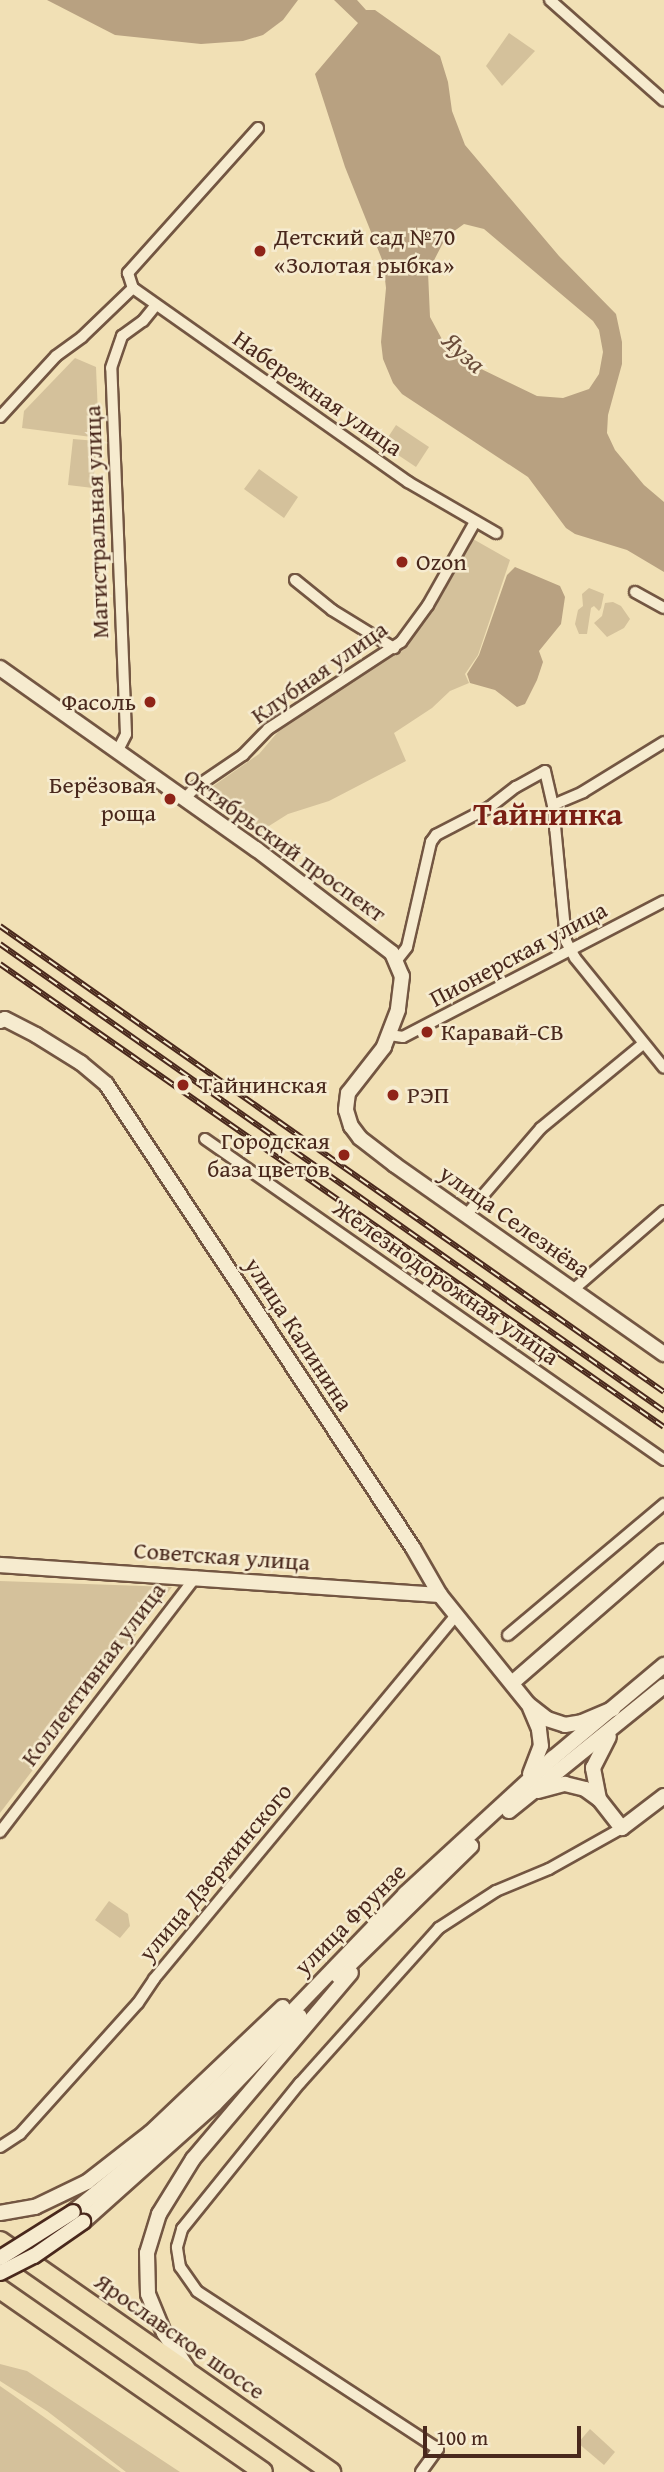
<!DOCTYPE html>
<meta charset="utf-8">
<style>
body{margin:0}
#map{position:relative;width:664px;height:2472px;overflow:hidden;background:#f1e0b5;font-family:"Gentium Book Plus",serif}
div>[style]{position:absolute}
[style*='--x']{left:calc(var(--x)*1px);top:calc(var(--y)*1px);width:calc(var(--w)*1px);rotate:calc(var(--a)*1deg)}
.green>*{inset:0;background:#d4c19b}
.water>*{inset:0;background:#b8a181}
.roads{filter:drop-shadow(2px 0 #735642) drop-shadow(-2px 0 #735642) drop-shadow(0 2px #735642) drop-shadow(0 -2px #735642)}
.street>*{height:10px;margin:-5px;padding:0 5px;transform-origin:5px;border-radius:5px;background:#f6ebcf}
.secondary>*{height:14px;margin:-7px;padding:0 7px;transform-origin:7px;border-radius:7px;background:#f6ebcf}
.highway>*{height:18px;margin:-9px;padding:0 9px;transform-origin:9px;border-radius:9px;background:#f1e0b5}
.rail>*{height:6px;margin-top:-3px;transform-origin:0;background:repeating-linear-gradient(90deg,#f6ebcf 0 10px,#49281c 0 20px);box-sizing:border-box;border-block:2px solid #49281c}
.bridges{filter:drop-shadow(2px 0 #49281c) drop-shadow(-2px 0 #49281c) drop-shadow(0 2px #49281c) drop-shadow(0 -2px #49281c)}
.secondary-bridge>*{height:14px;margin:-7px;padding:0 7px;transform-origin:7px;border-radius:7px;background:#f6ebcf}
.dots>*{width:19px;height:19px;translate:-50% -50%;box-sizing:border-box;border:4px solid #f6ebcf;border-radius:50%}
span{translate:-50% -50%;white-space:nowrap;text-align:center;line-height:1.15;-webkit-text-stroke:5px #f6ebcf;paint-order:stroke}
.poi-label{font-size:24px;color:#49281c}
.left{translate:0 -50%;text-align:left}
.right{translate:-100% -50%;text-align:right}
.street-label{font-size:24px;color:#49281c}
.water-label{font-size:26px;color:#6a4c3a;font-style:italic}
.district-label{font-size:32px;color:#7a1f14;font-weight:700}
.scale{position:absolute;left:423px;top:2426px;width:158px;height:32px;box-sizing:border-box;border:4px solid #49281c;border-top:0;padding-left:9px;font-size:21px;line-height:24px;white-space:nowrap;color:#49281c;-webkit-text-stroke:5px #f6ebcf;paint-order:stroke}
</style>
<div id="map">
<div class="green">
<i style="clip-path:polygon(509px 33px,535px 51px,502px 86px,486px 66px)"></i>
<i style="clip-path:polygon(75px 358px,96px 367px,99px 438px,22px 428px,24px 411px)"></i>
<i style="clip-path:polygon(396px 425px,429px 447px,416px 467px,383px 445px)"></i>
<i style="clip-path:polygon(73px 439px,97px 441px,93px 488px,68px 485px)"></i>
<i style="clip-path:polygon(259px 469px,298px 497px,284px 518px,244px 489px)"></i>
<i style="clip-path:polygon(473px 539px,510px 560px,478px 655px,465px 674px,469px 683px,450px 691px,432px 708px,394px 733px,406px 761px,329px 801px,288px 814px,261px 831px,206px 791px,259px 754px,283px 726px,406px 646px,433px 610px)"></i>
<i style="clip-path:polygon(589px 588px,604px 594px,601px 608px,599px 611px,594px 606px,591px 608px,587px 634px,579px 634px,575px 624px,578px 610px,583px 606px,582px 594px)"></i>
<i style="clip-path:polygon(613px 602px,621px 606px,630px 619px,624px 628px,607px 637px,594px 623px,602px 616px,605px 603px)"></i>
<i style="clip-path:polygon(0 1581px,172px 1587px,0 1813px)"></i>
<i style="clip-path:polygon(109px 1901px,128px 1914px,130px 1926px,120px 1938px,95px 1920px)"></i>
<i style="clip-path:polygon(0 2364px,27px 2371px,180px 2472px,126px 2472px,47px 2411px,0 2381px)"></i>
<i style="clip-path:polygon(0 2386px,13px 2395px,121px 2472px,0 2472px)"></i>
<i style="clip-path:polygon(590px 2429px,615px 2452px,604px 2465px,578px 2443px)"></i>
</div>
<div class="water">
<i style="clip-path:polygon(47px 0,298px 0,283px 20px,263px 35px,243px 41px,201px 44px,115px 35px)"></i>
<i style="clip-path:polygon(evenodd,334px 0,357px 0,366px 10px,375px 10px,440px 56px,448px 82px,452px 111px,465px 145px,559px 256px,616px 314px,622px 342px,622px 364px,608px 415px,607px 433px,615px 450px,644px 485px,664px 502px,664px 572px,627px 550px,575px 534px,566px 528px,528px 477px,402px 394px,393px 383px,383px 359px,381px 342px,386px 288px,383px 262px,345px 167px,315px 74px,358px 23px,334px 0,464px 224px,484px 229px,593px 321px,599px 330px,603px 352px,599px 374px,589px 389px,563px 398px,537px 396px,471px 364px,444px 343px,430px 317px,428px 272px,446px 237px,464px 224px)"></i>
<i style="clip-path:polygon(515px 567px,560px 586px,565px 597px,561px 624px,539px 651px,543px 662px,537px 680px,525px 704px,517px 707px,495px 690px,470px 683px,467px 674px,479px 655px,507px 575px)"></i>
</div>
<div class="roads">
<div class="street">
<i style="--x:550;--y:0;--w:152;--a:41.5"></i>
<i style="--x:258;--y:128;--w:195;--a:131.9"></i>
<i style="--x:128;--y:273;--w:16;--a:72"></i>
<i style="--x:133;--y:288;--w:337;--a:35.2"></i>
<i style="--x:408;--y:482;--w:102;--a:30.1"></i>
<i style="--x:0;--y:417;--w:83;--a:-47.4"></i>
<i style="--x:56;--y:356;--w:32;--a:-36"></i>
<i style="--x:82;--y:337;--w:71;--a:-43.9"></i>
<i style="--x:295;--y:580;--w:48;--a:39"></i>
<i style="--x:332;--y:610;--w:73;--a:31.5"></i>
<i style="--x:635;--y:592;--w:33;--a:29"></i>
<i style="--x:117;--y:752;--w:20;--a:-63"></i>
<i style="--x:126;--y:734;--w:366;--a:-92.3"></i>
<i style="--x:111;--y:368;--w:34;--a:-71"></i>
<i style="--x:122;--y:336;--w:26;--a:-36"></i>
<i style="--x:143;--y:321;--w:19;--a:-51"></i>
<i style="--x:184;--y:799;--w:17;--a:-45"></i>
<i style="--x:196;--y:787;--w:57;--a:-34.2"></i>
<i style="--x:243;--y:755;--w:36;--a:-46"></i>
<i style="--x:268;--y:729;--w:159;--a:-33.2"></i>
<i style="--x:401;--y:642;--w:46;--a:-53.9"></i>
<i style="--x:428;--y:605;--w:95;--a:-60.5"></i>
<i style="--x:553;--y:805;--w:137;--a:84.5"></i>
<i style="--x:566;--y:941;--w:19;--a:62"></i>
<i style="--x:575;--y:958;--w:141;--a:51"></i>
<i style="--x:397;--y:960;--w:16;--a:-52"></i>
<i style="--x:407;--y:947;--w:108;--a:-77.1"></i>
<i style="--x:431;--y:842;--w:9;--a:-54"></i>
<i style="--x:436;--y:835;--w:61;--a:-27.4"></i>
<i style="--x:490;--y:807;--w:33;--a:-38"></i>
<i style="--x:516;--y:787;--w:33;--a:-29"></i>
<i style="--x:545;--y:771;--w:35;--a:77"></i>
<i style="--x:553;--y:805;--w:33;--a:-23"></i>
<i style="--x:583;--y:792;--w:95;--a:-31.7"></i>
<i style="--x:390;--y:1035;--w:13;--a:9"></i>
<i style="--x:403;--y:1037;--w:294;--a:-27.5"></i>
<i style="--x:205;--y:1139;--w:560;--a:34.97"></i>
<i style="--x:467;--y:1214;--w:113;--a:-49.3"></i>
<i style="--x:541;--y:1128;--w:132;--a:-39.5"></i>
<i style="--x:574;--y:1289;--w:119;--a:-40.9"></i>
<i style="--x:508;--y:1635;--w:204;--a:-40"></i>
<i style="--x:0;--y:1832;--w:322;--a:-52.5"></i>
<i style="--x:0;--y:2147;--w:24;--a:-33"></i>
<i style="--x:20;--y:2134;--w:176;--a:-48"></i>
<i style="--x:138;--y:2003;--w:29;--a:-56"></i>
<i style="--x:154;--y:1979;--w:472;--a:-50.3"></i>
<i style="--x:421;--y:2472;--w:29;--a:-54"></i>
<i style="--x:438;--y:2449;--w:288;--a:-146.8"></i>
<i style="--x:197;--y:2291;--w:29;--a:-125"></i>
<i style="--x:180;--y:2267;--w:20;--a:-99"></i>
<i style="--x:177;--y:2247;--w:19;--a:-74"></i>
<i style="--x:182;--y:2229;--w:188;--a:-51.1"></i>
<i style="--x:300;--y:2083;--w:208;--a:-48.1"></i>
<i style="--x:439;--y:1928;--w:68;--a:-33"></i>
<i style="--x:496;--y:1891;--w:57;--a:-22.5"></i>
<i style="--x:549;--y:1869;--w:84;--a:-29.3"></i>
</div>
<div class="secondary">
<i style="--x:0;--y:668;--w:314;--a:35.3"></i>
<i style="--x:256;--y:849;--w:171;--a:37.4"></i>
<i style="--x:392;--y:953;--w:25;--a:67"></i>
<i style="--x:402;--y:976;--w:34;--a:97"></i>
<i style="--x:398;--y:1010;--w:40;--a:111"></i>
<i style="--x:384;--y:1047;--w:58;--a:128"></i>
<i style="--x:348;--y:1093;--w:17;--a:97"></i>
<i style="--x:346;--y:1110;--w:17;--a:73"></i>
<i style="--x:351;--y:1126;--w:15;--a:53"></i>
<i style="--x:360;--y:1138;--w:44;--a:37.6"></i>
<i style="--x:395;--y:1165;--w:329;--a:35.1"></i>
<i style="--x:0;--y:1021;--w:5;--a:-22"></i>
<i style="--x:5;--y:1019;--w:35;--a:27"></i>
<i style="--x:36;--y:1035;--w:53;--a:31.9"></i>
<i style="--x:81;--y:1063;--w:33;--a:40"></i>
<i style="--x:106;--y:1084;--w:556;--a:56.51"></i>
<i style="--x:413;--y:1548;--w:54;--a:60.1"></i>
<i style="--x:440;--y:1595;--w:140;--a:51.1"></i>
<i style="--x:528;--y:1704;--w:24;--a:38"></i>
<i style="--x:547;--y:1719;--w:19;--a:18"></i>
<i style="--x:565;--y:1725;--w:17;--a:-10"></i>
<i style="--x:582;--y:1722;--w:34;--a:-23"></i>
<i style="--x:0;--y:1565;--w:441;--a:3.9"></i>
<i style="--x:512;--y:1683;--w:201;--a:-41"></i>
<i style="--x:530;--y:1774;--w:30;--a:-69"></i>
<i style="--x:541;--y:1746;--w:17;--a:-97"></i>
<i style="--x:539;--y:1729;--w:23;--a:-113"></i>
<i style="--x:538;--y:1791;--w:28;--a:-15"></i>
<i style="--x:565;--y:1784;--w:21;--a:14"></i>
<i style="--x:585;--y:1789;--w:17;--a:36"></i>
<i style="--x:599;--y:1799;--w:37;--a:52"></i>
<i style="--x:622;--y:1828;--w:53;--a:-37.3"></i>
<i style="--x:599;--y:1799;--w:32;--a:-101"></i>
<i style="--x:593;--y:1768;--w:35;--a:-63"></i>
<i style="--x:509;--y:1811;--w:199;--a:-38.9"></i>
<i style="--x:338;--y:1976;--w:186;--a:-44.3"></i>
<i style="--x:73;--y:2212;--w:109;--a:-39.4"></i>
<i style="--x:157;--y:2143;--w:105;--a:-42.7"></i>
<i style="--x:234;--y:2072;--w:247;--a:-46.1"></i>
<i style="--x:405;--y:1894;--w:201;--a:-42.6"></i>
<i style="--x:553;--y:1758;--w:145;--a:-40"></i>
<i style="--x:0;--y:2213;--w:36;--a:-10"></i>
<i style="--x:35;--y:2207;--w:58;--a:-25.7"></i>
<i style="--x:87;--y:2182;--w:80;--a:-37.9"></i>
<i style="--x:150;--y:2133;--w:183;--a:-43.5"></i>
<i style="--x:83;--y:2222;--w:177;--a:-41.8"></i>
<i style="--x:215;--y:2104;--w:122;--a:-46"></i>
<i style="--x:188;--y:2369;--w:43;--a:-123.7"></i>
<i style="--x:164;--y:2333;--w:42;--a:-112.3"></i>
<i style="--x:148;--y:2294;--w:41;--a:-91.4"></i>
<i style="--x:147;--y:2253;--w:41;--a:-72.9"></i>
<i style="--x:159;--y:2214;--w:65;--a:-58.3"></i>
<i style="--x:193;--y:2159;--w:244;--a:-49.7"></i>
</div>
<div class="highway">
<i style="--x:0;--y:2241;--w:404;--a:34.9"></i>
<i style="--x:0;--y:2289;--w:320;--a:34.8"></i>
</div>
</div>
<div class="rail">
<i style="--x:0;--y:926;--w:811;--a:35.06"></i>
<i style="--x:0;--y:944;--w:812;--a:35.12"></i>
<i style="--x:0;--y:964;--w:809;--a:34.89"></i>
</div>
<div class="bridges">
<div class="secondary-bridge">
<i style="--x:0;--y:2258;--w:86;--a:-32.2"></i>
<i style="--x:0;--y:2273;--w:38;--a:-27"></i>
<i style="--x:34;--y:2256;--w:60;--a:-34.8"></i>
</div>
</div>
<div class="dots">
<i style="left:260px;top:251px;background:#8f2418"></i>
<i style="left:402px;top:562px;background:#8f2418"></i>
<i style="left:150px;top:702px;background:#8f2418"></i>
<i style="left:170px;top:799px;background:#8f2418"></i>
<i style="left:427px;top:1032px;background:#8f2418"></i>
<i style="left:183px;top:1085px;background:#8f2418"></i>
<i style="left:393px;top:1095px;background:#8f2418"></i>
<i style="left:344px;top:1155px;background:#8f2418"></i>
</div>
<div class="poi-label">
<span class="left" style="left:274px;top:251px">Детский сад №70<br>«Золотая рыбка»</span>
<span class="left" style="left:416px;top:562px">Ozon</span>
<span class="right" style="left:136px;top:702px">Фасоль</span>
<span class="right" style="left:156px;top:799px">Берёзовая<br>роща</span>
<span class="left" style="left:441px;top:1032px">Каравай-СВ</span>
<span class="left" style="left:199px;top:1085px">Тайнинская</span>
<span class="left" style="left:407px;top:1095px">РЭП</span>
<span class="right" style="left:330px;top:1155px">Городская<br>база цветов</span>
</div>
<div class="street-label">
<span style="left:318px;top:393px;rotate:35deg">Набережная улица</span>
<span style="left:96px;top:522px;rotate:-92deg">Магистральная улица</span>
<span style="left:319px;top:672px;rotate:-35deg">Клубная улица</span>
<span style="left:285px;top:845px;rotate:36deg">Октябрьский проспект</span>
<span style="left:518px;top:954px;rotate:-28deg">Пионерская улица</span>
<span style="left:515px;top:1221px;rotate:35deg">улица Селезнёва</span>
<span style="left:446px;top:1282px;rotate:35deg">Железнодорожная улица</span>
<span style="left:299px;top:1334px;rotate:57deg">улица Калинина</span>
<span style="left:222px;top:1556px;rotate:4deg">Советская улица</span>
<span style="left:93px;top:1674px;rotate:-53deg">Коллективная улица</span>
<span style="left:215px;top:1872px;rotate:-50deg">улица Дзержинского</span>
<span style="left:350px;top:1919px;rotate:-45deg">улица Фрунзе</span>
<span style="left:180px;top:2336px;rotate:35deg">Ярославское шоссе</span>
</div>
<div class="water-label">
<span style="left:464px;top:352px;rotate:42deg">Яуза</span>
</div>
<div class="district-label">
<span style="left:548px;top:814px">Тайнинка</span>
</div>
<div class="scale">100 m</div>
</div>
